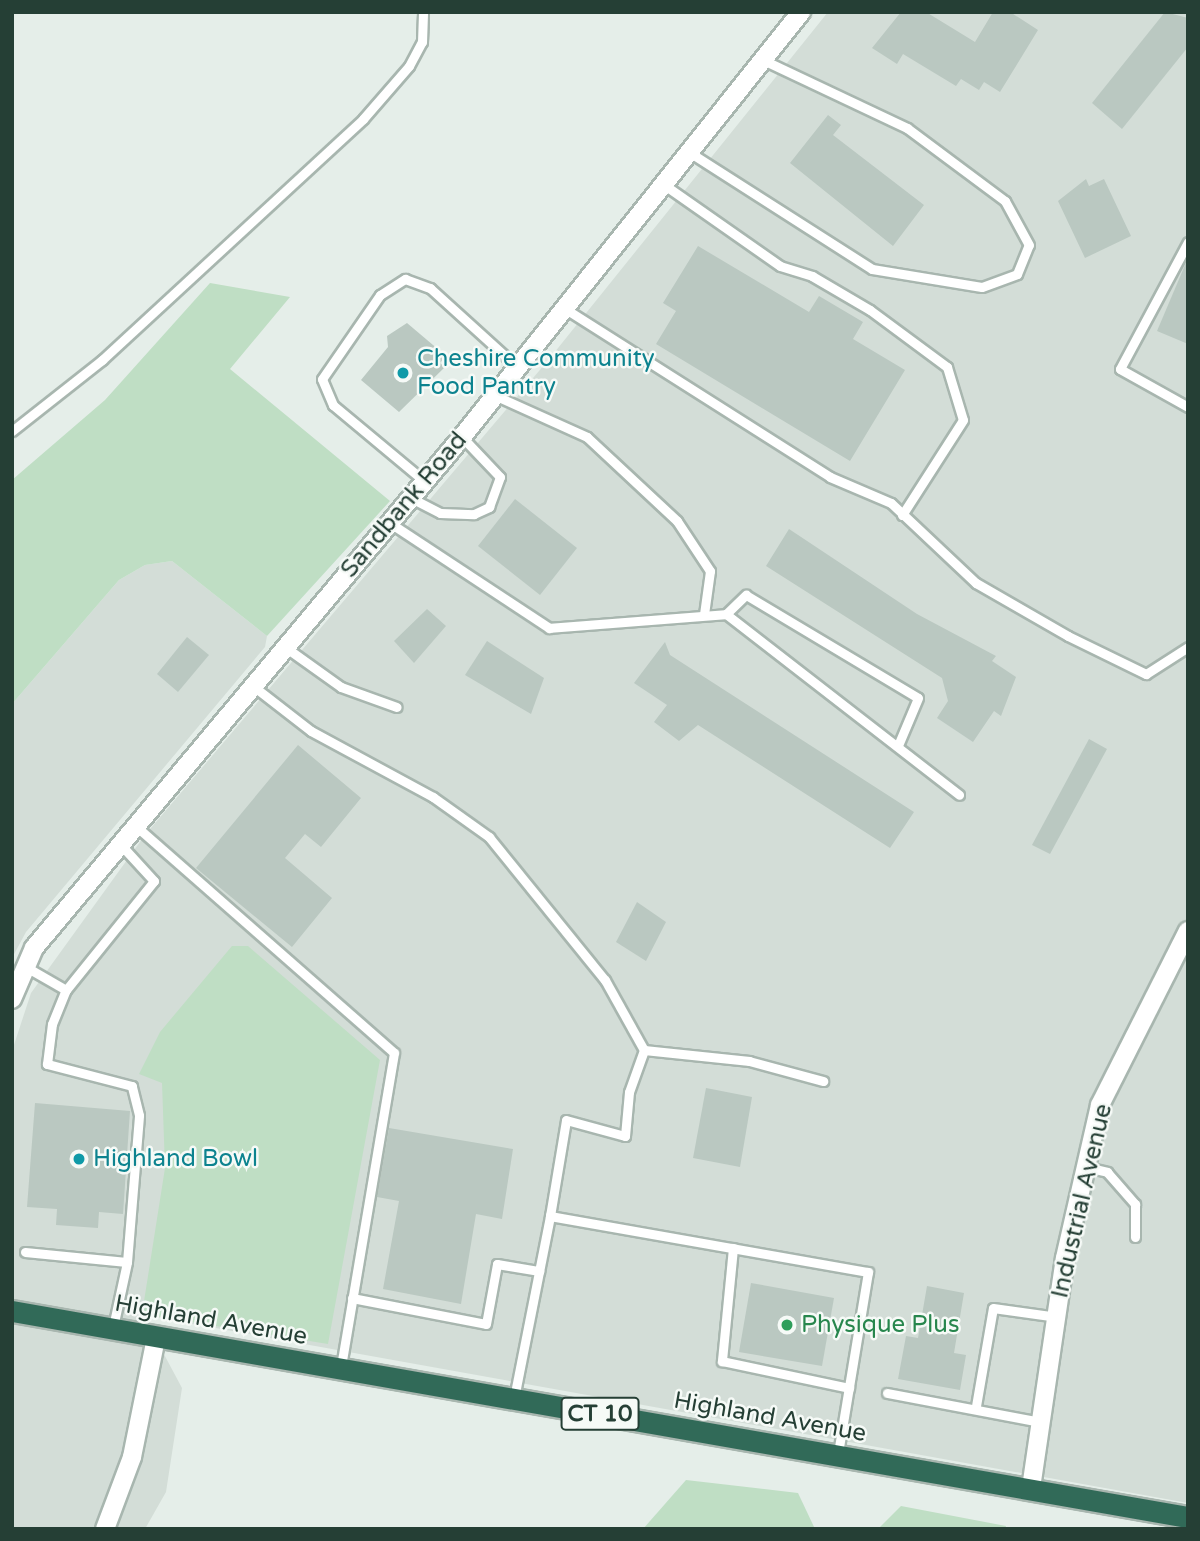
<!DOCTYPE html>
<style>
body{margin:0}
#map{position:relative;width:1200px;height:1541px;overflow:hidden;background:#e5eee9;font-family:"Varela Round",sans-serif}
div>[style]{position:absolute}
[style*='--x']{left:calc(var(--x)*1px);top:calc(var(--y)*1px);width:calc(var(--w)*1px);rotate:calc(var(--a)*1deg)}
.built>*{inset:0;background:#d3ddd7}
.green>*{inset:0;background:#bfdec4}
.building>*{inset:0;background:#bac8c1}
.roads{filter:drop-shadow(2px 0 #a8b6af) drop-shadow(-2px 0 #a8b6af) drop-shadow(0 2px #a8b6af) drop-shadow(0 -2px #a8b6af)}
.lane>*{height:9px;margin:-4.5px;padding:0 4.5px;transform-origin:4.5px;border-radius:4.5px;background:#fff}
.street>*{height:18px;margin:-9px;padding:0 9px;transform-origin:9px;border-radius:9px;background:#fff}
.highway>*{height:21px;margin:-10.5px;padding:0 10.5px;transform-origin:10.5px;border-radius:10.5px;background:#316a58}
.dots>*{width:19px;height:19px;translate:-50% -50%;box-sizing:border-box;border:4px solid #f6faf7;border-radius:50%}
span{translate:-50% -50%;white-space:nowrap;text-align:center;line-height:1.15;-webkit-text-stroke:5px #f6faf7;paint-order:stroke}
.shield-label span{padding:2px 5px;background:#f6faf7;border:2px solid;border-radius:5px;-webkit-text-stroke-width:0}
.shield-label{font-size:23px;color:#253f35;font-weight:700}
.culture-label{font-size:24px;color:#0d838f}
.left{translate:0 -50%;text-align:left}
.street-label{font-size:24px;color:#253f35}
.leisure-label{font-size:24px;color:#27864d}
.frame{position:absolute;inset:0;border:14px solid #253f35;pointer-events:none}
</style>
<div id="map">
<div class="built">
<i style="clip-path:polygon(828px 12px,1188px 12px,1188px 1503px,143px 1315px,182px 1388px,166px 1492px,145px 1529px,12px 1529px,12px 1051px,31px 993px,145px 835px,550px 358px)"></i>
<i style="clip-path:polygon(172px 561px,267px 636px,265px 647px,26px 932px,12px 958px,12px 704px,119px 580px,145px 565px)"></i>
</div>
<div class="green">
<i style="clip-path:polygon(210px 283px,290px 297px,230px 369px,390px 501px,267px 636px,172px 561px,145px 565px,119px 580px,12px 704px,12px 480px,105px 400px)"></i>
<i style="clip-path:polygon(232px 946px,248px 946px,380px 1060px,328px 1344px,142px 1314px,165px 1168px,162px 1083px,139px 1074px,160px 1032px)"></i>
<i style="clip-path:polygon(686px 1480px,798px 1493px,815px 1529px,643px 1529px)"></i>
<i style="clip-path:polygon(901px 1506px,1006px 1526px,1005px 1529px,878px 1529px)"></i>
</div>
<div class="building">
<i style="clip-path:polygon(901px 12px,926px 12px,975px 42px,993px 12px,1010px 12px,1038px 30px,1000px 92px,984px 82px,979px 90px,961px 79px,956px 86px,903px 54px,897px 64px,872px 48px)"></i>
<i style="clip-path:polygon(1165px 12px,1188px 18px,1188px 47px,1122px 129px,1092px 103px)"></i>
<i style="clip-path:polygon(828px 115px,841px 125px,833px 135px,924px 205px,893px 246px,790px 163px)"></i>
<i style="clip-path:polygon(1086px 179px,1089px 186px,1104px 179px,1131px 236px,1085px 258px,1058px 201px)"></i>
<i style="clip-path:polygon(698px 246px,809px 312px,819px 296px,863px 322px,853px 339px,905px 370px,850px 461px,656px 344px,676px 311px,663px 303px)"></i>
<i style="clip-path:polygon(1188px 258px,1188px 344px,1157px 331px)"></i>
<i style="clip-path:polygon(407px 323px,446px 356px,440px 363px,445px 367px,399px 412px,361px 380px,388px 347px,387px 336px)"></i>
<i style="clip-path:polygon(515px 499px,577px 548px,540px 595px,478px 546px)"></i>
<i style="clip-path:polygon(789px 529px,917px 614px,996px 656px,992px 661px,1016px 677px,1001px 716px,994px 711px,973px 742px,937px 718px,948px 701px,942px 678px,766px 566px)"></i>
<i style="clip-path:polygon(427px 609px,446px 626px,414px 663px,394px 641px)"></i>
<i style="clip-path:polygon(187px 637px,209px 655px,178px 692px,157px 674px)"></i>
<i style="clip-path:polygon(487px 641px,544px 678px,531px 714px,465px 675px)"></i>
<i style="clip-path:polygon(665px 642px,670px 655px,914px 812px,890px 848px,698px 725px,679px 741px,654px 722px,667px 705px,634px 683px)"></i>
<i style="clip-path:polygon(1089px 739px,1107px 749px,1050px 854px,1032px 845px)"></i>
<i style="clip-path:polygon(298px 745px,361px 798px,321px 847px,305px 834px,285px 858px,332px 898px,292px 947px,196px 868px)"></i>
<i style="clip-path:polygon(637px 902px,666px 922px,646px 961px,616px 942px)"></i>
<i style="clip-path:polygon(706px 1088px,752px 1097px,740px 1167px,693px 1158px)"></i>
<i style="clip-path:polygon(35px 1103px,130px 1111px,123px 1214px,99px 1212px,98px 1228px,56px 1225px,57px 1209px,27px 1207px)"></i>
<i style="clip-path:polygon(389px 1128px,513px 1149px,502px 1219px,476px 1214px,461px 1304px,383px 1289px,399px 1201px,377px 1197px)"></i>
<i style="clip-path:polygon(751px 1283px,834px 1298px,822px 1366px,739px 1352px)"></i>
<i style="clip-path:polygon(927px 1286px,964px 1293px,954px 1353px,966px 1355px,960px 1390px,898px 1379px,906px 1336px,918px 1338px)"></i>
</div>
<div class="roads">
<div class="lane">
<i style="--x:689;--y:152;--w:217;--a:32.6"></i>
<i style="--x:872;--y:269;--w:111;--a:9.3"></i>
<i style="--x:982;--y:287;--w:37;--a:-20"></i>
<i style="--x:1017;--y:274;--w:31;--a:-68"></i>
<i style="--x:1029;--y:245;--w:50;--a:-118.6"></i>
<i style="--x:1005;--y:201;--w:122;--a:-143.3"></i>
<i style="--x:907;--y:128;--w:159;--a:-154.7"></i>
<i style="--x:663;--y:184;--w:143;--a:35"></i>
<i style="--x:780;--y:266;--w:34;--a:17"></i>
<i style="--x:812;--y:276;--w:67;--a:30.4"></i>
<i style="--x:870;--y:310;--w:96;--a:36.5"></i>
<i style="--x:947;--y:367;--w:55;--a:73.2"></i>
<i style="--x:963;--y:420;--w:113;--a:122.7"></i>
<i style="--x:1188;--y:242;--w:144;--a:118.2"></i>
<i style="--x:1120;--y:369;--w:78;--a:29.2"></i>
<i style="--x:564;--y:308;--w:315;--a:32.4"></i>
<i style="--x:830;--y:477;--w:66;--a:23.1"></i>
<i style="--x:891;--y:503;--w:117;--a:43.3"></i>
<i style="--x:976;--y:583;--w:106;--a:29.9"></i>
<i style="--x:1068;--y:636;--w:87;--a:26"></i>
<i style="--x:1146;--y:674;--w:50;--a:-32.7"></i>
<i style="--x:494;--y:395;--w:102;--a:24.3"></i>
<i style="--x:587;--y:437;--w:123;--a:43"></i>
<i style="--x:677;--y:521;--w:60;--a:56.6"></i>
<i style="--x:710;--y:571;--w:43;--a:97.9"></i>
<i style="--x:12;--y:431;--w:115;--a:-38.3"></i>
<i style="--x:102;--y:360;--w:355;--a:-42.7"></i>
<i style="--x:363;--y:119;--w:70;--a:-49"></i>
<i style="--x:409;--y:66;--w:27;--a:-62"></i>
<i style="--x:422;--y:42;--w:30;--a:-88"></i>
<i style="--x:423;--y:480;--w:117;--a:-140.2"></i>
<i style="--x:333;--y:405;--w:28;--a:-113"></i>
<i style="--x:322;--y:379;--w:102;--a:-55.4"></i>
<i style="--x:380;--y:295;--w:30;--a:-33"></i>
<i style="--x:405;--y:279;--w:27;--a:20"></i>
<i style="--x:430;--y:288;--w:118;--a:42.2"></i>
<i style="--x:409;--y:497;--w:35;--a:27"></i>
<i style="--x:440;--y:513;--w:34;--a:2"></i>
<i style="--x:474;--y:514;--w:17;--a:-25"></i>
<i style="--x:489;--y:507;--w:32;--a:-70"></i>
<i style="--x:500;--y:477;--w:55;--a:-133.5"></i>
<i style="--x:390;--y:523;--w:191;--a:33.4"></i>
<i style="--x:549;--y:628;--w:178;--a:-4.5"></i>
<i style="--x:726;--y:614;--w:295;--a:37.8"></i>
<i style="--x:726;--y:614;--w:28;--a:-44"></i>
<i style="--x:746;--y:595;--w:200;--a:30.9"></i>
<i style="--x:918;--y:698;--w:49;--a:112.9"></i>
<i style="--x:285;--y:647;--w:69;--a:35.5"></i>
<i style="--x:341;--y:687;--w:59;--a:19.7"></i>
<i style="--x:253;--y:686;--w:73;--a:37.8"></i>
<i style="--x:311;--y:731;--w:139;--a:28.4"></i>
<i style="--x:433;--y:797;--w:69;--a:35.5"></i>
<i style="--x:489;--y:837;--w:184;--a:51"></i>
<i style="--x:605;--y:980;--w:80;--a:60.9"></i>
<i style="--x:137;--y:827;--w:342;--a:41.3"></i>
<i style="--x:394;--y:1053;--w:319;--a:99.6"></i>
<i style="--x:26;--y:967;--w:46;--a:29.9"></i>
<i style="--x:1086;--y:1167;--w:22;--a:13"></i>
<i style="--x:1107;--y:1172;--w:43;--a:48.8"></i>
<i style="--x:1135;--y:1204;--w:33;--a:90"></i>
<i style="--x:550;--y:1216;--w:97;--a:-80.5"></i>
<i style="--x:566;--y:1120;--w:61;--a:15.2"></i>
<i style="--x:625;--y:1136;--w:44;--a:-84.8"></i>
<i style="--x:629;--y:1092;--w:45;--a:-70.3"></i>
<i style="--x:644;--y:1050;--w:106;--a:6"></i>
<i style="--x:749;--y:1061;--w:77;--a:15.1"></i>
<i style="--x:733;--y:1248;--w:114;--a:95.6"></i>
<i style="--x:722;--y:1361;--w:130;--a:12"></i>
<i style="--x:25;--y:1252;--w:102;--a:5.6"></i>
<i style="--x:352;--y:1298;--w:136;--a:11"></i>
<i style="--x:486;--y:1324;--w:61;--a:-79.6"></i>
<i style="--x:497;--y:1264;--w:43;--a:9.5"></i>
<i style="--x:113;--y:1327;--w:66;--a:-77.8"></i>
<i style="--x:127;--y:1262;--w:147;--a:-85.3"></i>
<i style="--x:139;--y:1115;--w:30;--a:-104"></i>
<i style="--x:132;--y:1086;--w:88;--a:-165.5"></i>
<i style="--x:47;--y:1064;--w:40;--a:-82.9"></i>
<i style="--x:52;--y:1024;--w:37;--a:-68"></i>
<i style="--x:66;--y:990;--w:140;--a:-51.1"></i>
<i style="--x:154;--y:881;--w:49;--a:-132.5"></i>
<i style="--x:887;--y:1393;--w:157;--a:10.7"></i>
<i style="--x:514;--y:1398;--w:186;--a:-78.8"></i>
<i style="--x:550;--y:1216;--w:323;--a:10"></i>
<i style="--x:868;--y:1272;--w:184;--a:99.4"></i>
<i style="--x:976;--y:1406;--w:99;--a:-80.2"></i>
<i style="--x:993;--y:1308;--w:65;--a:8"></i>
</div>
<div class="street">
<i style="--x:12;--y:999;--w:56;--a:-66.7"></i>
<i style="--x:34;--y:948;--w:667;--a:-50.05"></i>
<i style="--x:462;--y:437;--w:544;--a:-51.42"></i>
<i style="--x:1031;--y:1488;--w:232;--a:-81.6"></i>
<i style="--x:1065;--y:1258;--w:157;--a:-77.1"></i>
<i style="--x:1100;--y:1105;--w:195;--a:-63.2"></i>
<i style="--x:105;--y:1529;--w:77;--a:-69.4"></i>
<i style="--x:132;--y:1457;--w:121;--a:-78.6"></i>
</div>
<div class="highway">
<i style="--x:12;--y:1311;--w:1194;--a:9.94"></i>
</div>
</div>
<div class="dots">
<i style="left:403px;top:373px;background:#0f9aa8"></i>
<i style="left:79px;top:1159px;background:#0f9aa8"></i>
<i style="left:787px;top:1325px;background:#2e9e5b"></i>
</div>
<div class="shield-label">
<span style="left:600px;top:1414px">CT 10</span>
</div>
<div class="culture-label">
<span class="left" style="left:417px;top:373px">Cheshire Community<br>Food Pantry</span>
<span class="left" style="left:93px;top:1159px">Highland Bowl</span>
</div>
<div class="street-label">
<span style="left:404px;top:505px;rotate:-50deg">Sandbank Road</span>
<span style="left:1082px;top:1201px;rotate:-77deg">Industrial Avenue</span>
<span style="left:211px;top:1320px;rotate:10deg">Highland Avenue</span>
<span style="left:770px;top:1417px;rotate:10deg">Highland Avenue</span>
</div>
<div class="leisure-label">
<span class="left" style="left:801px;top:1325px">Physique Plus</span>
</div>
<div class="frame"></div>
</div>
